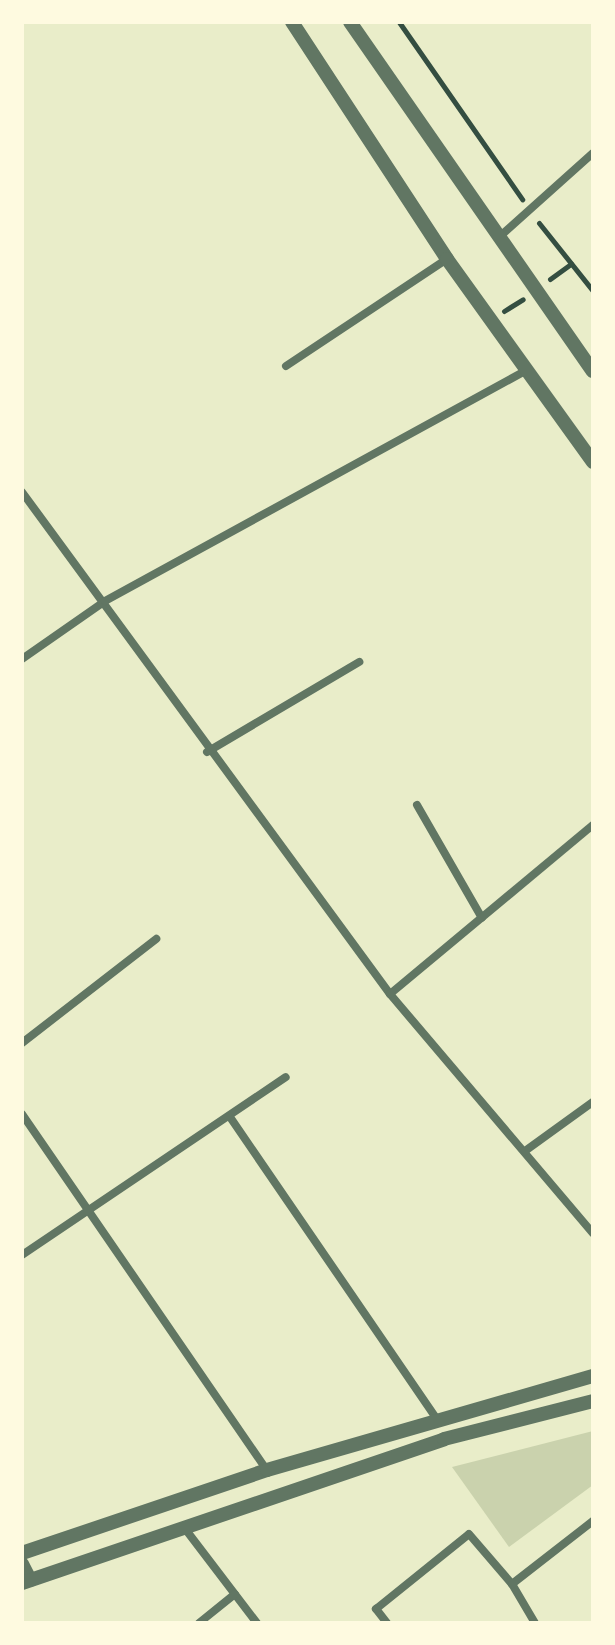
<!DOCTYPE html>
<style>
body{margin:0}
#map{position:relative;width:615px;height:1645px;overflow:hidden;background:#e9edc9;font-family:"Noto Sans",sans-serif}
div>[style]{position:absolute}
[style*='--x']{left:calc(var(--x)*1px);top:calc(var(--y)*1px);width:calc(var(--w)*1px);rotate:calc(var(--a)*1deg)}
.green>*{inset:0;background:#cad2ad}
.path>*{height:5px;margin:-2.5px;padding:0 2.5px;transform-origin:2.5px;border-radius:2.5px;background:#344e41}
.minor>*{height:8px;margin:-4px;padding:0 4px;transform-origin:4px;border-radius:4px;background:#617663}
.tertiary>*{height:14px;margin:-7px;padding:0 7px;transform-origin:7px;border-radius:7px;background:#617663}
span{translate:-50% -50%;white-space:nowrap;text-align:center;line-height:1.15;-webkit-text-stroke:8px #fefae0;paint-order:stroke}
.frame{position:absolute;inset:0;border:24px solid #fefae0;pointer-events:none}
</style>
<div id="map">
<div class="green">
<i style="clip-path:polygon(593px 1431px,593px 1485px,509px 1547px,452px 1467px)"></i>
</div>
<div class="path">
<i style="--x:399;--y:22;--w:216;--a:55.2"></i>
<i style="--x:539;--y:223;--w:87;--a:51.5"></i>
<i style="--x:550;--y:279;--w:26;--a:-36"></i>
<i style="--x:504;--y:311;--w:22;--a:-32"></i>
</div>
<div class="minor">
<i style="--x:498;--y:238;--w:127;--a:-41.8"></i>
<i style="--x:286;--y:366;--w:193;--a:-33.6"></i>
<i style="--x:22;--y:492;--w:622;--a:53.76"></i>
<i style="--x:390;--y:994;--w:314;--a:49.7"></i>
<i style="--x:22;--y:659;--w:101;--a:-34.9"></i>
<i style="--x:105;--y:601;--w:481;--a:-28.7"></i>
<i style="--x:207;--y:752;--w:177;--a:-30.6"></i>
<i style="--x:417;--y:805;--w:130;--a:60.1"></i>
<i style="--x:390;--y:994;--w:264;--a:-39.8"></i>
<i style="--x:22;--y:1043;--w:170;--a:-37.8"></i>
<i style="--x:22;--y:1114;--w:432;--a:55.5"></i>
<i style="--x:230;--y:1117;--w:365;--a:55.6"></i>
<i style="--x:525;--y:1151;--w:84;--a:-35.8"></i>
<i style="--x:22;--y:1255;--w:318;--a:-34"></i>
<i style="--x:183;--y:1526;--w:122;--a:52.7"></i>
<i style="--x:512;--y:1584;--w:45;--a:59.5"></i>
<i style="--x:199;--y:1623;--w:46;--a:-38.9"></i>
<i style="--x:387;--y:1623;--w:18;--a:-128"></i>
<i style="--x:376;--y:1609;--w:119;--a:-38.9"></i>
<i style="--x:469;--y:1534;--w:66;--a:49.3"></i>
<i style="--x:512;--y:1584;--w:103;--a:-37.9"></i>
</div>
<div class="tertiary">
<i style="--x:292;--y:22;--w:283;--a:56.8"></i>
<i style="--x:447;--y:259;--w:250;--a:54.3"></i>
<i style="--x:350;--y:22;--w:425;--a:55.2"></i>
<i style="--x:22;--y:1553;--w:259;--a:-18.7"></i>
<i style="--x:267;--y:1470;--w:339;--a:-16.1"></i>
<i style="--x:22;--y:1564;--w:18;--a:63"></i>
<i style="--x:22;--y:1583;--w:446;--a:-18.8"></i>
<i style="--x:444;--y:1439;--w:154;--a:-14.3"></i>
</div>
<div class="frame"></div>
</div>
